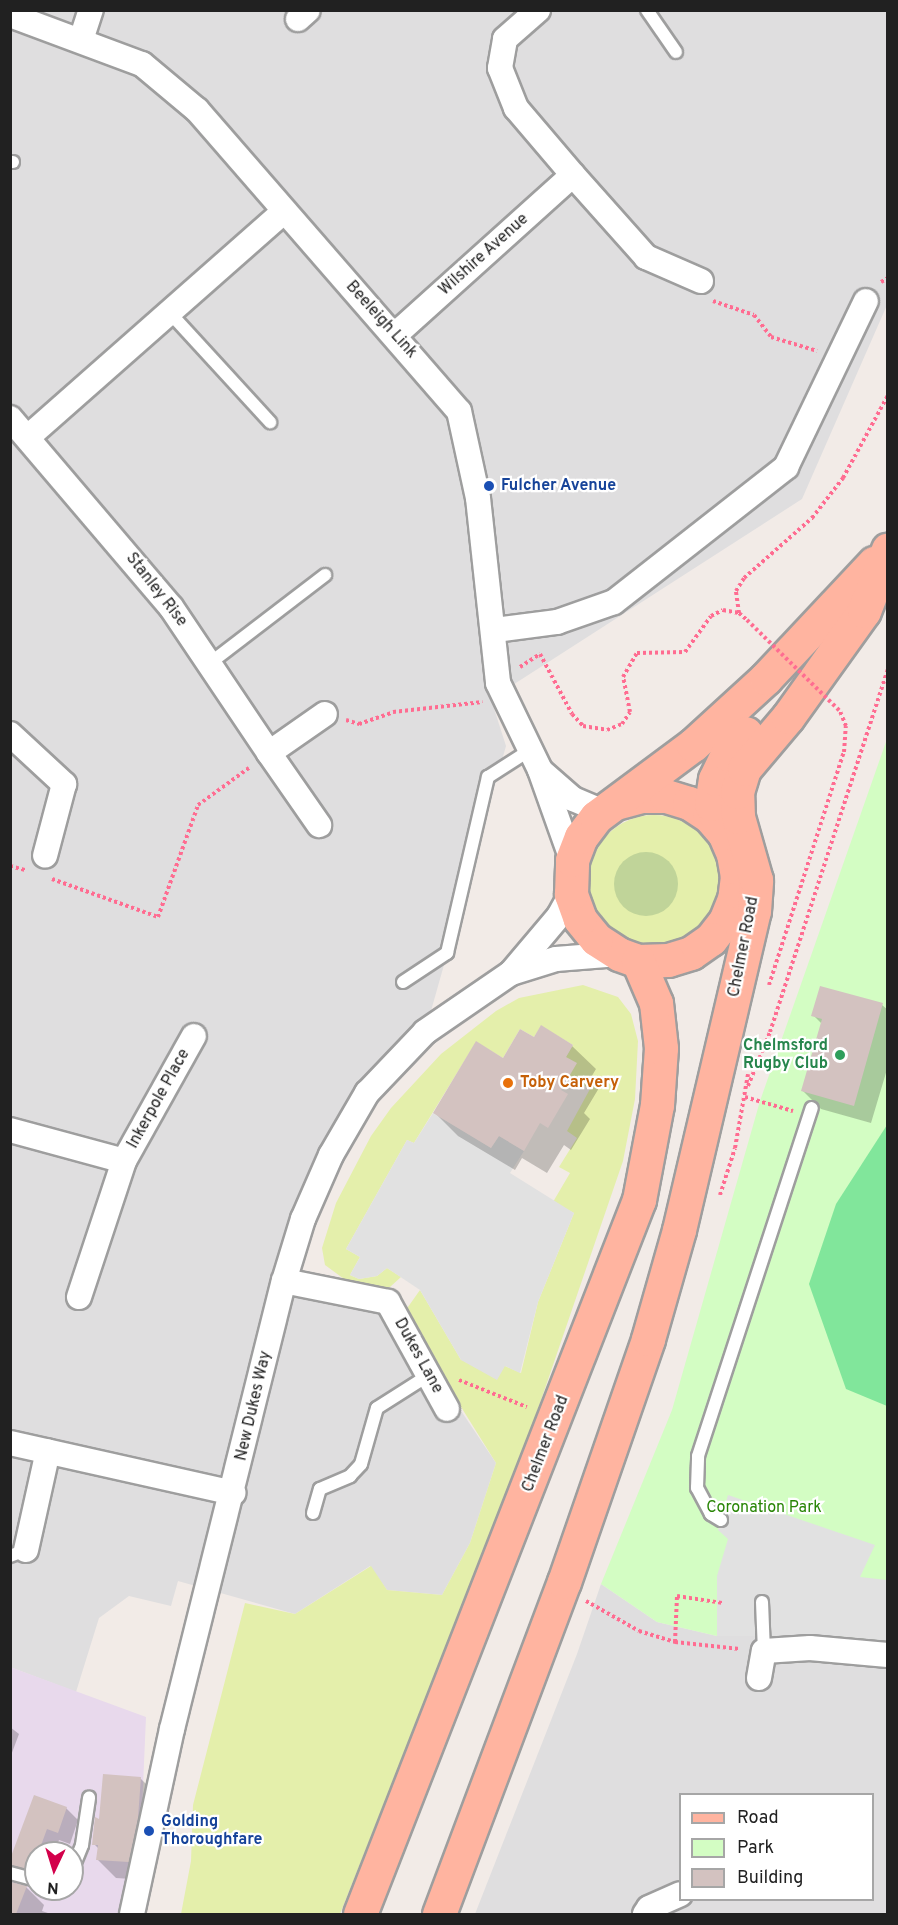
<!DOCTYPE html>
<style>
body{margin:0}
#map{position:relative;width:898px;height:1925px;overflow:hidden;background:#f2ebe7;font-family:Overpass,sans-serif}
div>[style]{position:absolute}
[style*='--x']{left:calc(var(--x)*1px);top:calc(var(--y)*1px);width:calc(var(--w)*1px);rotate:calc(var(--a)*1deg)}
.residential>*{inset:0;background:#dfdedf}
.industrial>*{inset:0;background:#e8d9ec}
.grass>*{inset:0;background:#e4efab}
.round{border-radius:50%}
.forest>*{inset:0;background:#c0d499}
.park>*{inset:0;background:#d3fdc3}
.pitch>*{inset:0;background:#81e69b}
.parking>*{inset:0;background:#e1e1e1}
.shadow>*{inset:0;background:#0003}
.building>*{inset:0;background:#d3c2c0}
.path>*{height:4px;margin-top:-2px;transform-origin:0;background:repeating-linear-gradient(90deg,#ff6c91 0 3px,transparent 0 6px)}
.roads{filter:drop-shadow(2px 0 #9e9e9e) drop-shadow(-2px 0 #9e9e9e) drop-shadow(0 2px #9e9e9e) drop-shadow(0 -2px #9e9e9e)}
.service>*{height:12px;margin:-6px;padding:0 6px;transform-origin:6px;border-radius:6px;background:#fff}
.minor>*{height:24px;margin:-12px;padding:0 12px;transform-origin:12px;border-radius:12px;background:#fff}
.primary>*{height:33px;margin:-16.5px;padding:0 16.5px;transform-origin:16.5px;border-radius:16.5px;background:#ffb4a0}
.path-bridge>*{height:4px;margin-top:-2px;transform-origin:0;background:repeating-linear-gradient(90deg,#ff6c91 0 3px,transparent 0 6px)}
.dots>*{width:16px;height:16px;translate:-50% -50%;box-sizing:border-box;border:3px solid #fff;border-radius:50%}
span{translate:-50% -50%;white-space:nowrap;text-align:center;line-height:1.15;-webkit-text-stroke:4.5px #fff;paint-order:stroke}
.street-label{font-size:16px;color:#212121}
.transit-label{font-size:16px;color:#164399;font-weight:700}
.left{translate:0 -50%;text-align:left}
.leisure-label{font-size:16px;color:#27864d;font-weight:700}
.right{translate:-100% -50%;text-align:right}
.food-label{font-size:16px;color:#c56008;font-weight:700}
.park-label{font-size:16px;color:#288505}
.frame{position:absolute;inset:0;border:12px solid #212121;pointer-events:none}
.legend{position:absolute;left:679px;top:1793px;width:195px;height:108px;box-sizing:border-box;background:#fff;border:2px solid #a6a6a6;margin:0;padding:8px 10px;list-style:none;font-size:18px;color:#212121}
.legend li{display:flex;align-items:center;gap:12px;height:30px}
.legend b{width:30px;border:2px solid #a6a6a6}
.north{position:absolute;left:24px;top:1841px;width:60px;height:60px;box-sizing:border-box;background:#fff;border:2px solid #a6a6a6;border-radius:50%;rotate:184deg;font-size:16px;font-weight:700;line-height:24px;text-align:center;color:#212121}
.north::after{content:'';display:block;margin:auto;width:21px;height:27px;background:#d3004b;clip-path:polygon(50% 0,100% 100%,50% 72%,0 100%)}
</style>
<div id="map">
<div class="residential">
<i style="clip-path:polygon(10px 11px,888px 11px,887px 305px,802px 499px,491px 699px,506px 746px,425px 1032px,367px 1093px,284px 1280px,388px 1302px,496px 1463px,470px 1543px,442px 1595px,387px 1590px,370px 1566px,295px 1614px,178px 1581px,171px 1606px,129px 1596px,99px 1618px,76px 1692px,10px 1667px)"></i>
<i style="clip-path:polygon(evenodd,601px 1584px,657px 1622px,717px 1636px,834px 1636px,887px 1641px,887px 1914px,475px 1914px,577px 1654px,601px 1584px,680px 1794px,872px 1794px,872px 1900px,680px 1900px,680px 1794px)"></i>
</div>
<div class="industrial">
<i style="clip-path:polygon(evenodd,10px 1667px,146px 1717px,140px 1856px,129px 1914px,11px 1914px,10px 1667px,36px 1853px,72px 1853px,72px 1889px,36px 1889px,36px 1853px)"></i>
</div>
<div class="grass">
<i class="round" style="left:589px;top:815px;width:130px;height:130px"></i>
<i style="clip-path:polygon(583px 985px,618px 997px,631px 1014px,638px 1041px,635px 1099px,623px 1161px,517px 1470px,340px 1914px,181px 1914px,191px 1861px,193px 1805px,245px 1603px,295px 1614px,371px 1566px,387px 1590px,442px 1595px,470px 1543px,496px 1463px,403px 1314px,420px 1290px,461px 1360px,505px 1366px,521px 1373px,538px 1302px,574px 1213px,553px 1202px,570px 1173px,559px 1167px,577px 1138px,567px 1131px,590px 1089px,569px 1076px,566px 1057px,573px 1045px,541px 1026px,534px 1037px,520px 1029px,503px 1058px,476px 1042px,414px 1143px,407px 1140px,346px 1249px,360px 1257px,350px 1275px,359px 1279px,377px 1276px,387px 1268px,401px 1277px,390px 1287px,373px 1290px,355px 1287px,325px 1265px,322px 1248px,336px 1203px,371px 1136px,391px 1108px,441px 1054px,496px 1011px,519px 998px)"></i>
</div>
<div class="forest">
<i class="round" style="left:614px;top:852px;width:64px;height:64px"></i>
</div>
<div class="park">
<i style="clip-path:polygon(887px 739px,887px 1641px,834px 1636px,717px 1636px,657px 1622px,601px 1584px,672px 1410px,760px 1101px)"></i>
</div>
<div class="pitch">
<i style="clip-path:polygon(887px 1125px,888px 1406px,887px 1406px,846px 1389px,809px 1284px,836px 1204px)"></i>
</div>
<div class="parking">
<i style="clip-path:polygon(433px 1113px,491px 1148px,499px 1136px,524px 1151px,510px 1173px,574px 1213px,538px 1302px,520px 1373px,505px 1366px,497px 1380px,461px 1360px,420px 1290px,387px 1268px,377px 1276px,359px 1279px,350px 1275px,360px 1257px,346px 1249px,407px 1140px,414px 1143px)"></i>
<i style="clip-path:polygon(728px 1495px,875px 1545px,860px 1577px,887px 1580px,887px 1641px,834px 1636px,717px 1636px,717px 1576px,728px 1539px,718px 1530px)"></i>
</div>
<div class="shadow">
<i style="clip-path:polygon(882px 1005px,888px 1010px,888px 1066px,871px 1123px,821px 1109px,803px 1091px,822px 1024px,813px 1015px)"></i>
<i style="clip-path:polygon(541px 1028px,572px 1046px,596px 1069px,590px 1079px,599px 1088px,584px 1113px,590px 1119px,571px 1150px,564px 1145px,547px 1173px,522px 1158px,515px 1170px,458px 1136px,435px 1113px,534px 1039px)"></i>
<i style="clip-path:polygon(10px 1727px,19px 1734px,10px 1758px)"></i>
<i style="clip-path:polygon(140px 1778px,158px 1796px,146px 1880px,116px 1878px,98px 1860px,99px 1849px,94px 1844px,101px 1821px)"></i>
<i style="clip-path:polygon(66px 1808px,78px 1820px,70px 1844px,59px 1840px,54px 1853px,36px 1853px,36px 1880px,22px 1877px,10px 1863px)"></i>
<i style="clip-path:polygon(10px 1882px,26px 1887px,44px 1905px,42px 1911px,51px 1914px,10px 1914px)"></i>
</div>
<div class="building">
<i style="clip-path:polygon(820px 986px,883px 1003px,854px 1106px,801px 1091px,822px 1019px,811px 1016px)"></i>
<i style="clip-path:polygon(541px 1025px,573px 1045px,566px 1057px,577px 1063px,561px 1090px,568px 1094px,548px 1128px,540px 1123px,524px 1151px,499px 1136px,491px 1148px,433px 1113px,476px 1041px,503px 1058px,520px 1029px,534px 1037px)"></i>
<i style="clip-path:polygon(103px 1774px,141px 1777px,138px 1818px,129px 1862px,96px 1860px,98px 1845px,92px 1845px,95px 1817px,99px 1819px)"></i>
<i style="clip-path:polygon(34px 1795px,67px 1807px,58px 1833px,47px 1829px,32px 1870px,10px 1865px,10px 1859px)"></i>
<i style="clip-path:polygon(10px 1882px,27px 1886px,16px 1914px,10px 1914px)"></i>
</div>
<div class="path">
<i style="--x:881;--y:282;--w:8;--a:-30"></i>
<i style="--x:713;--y:301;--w:43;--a:18.9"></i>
<i style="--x:754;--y:315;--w:28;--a:52"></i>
<i style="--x:771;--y:337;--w:48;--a:16.9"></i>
<i style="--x:739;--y:613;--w:22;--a:-98"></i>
<i style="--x:736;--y:591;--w:15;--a:-58"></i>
<i style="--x:744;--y:578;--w:91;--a:-41.4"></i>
<i style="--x:812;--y:518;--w:51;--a:-52.2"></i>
<i style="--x:843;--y:478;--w:94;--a:-61.5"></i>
<i style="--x:520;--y:667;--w:24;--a:-33"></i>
<i style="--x:540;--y:654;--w:68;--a:61.9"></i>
<i style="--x:572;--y:714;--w:16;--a:47"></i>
<i style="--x:583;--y:726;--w:24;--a:9"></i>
<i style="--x:607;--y:730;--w:16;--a:-22"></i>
<i style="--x:622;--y:724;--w:14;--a:-56"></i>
<i style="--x:630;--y:712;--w:36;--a:-101"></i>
<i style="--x:623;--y:677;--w:28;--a:-60"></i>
<i style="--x:637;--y:653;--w:48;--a:-1.2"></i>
<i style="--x:685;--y:652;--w:44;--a:-54.2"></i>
<i style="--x:711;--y:616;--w:13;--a:-27"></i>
<i style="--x:723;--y:610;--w:16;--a:11"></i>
<i style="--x:739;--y:613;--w:11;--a:41"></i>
<i style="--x:346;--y:720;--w:14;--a:17"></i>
<i style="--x:359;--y:724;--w:36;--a:-19"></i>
<i style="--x:393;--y:712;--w:90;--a:-6.4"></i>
<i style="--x:10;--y:866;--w:16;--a:15"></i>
<i style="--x:52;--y:879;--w:113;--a:19.7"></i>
<i style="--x:158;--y:917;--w:119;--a:-70.3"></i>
<i style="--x:198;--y:805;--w:63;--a:-36"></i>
<i style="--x:769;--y:985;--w:245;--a:-72.2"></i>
<i style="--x:844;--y:752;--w:26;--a:-86"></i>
<i style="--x:846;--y:726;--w:16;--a:-112"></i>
<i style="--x:748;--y:1086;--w:58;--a:-67.8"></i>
<i style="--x:770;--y:1032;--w:382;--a:-72"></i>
<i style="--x:745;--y:1097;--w:50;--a:16.3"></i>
<i style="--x:720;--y:1195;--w:49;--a:-72.3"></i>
<i style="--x:735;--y:1148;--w:75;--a:-80"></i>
<i style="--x:459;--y:1380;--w:73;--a:21.7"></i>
<i style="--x:586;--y:1601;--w:61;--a:29.5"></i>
<i style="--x:639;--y:1631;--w:38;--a:17"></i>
<i style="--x:675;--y:1642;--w:65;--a:6.1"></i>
<i style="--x:675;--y:1642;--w:46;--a:-87.5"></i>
<i style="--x:677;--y:1596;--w:47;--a:8.7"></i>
</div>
<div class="roads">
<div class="service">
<i style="--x:647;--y:10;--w:51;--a:55.4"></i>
<i style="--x:10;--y:162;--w:3;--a:0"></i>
<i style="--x:171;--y:314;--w:147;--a:47.5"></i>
<i style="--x:210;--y:663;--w:145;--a:-37.4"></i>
<i style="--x:403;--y:982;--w:53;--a:-33.4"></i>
<i style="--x:447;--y:953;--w:181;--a:-76.9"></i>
<i style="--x:488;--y:777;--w:50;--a:-32.7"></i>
<i style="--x:313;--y:1513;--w:25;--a:-74"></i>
<i style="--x:320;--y:1489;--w:33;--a:-23"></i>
<i style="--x:350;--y:1476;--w:16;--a:-47"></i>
<i style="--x:361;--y:1464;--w:58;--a:-74.1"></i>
<i style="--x:377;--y:1408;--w:62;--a:-32.4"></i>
<i style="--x:721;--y:1520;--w:12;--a:-149"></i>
<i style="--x:711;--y:1514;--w:30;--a:-118"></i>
<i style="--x:697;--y:1488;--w:32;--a:-88"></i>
<i style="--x:698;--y:1456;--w:366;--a:-71.9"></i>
<i style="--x:10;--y:1556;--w:17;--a:-21"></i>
<i style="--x:762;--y:1602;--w:49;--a:87.7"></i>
<i style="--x:72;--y:1870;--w:27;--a:-68"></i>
<i style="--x:82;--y:1845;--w:48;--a:-81.5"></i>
<i style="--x:10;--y:1873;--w:27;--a:15"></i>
</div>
<div class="minor">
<i style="--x:10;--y:15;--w:141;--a:20.4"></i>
<i style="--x:142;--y:64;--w:72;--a:39.9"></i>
<i style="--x:197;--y:110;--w:399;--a:49"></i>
<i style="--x:459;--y:411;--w:89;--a:77.7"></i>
<i style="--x:478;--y:498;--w:186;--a:83.8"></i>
<i style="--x:498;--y:683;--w:97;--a:64.2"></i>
<i style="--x:540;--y:770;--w:96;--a:70.4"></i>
<i style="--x:298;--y:19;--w:13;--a:-42"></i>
<i style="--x:81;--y:40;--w:32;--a:-72"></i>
<i style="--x:573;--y:175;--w:110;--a:48.3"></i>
<i style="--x:646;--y:257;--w:60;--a:23.6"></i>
<i style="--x:395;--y:335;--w:239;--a:-42"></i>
<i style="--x:573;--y:175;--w:88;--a:-130.4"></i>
<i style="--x:516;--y:108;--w:43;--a:-111.8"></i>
<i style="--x:500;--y:68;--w:29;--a:-80"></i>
<i style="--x:505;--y:39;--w:44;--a:-41.3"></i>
<i style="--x:10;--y:418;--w:248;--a:49.6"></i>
<i style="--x:171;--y:607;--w:176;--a:56.1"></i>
<i style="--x:269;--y:753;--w:68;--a:-34.9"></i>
<i style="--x:28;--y:437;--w:340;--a:-41.4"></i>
<i style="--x:495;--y:630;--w:63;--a:-7.4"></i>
<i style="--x:557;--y:622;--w:60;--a:-19.3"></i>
<i style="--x:614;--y:602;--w:219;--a:-38.1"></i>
<i style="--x:786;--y:467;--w:184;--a:-64.3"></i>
<i style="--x:10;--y:734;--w:74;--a:42.8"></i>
<i style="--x:64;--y:784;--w:74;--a:104.8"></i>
<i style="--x:269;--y:753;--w:88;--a:55.2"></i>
<i style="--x:542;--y:772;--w:41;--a:41.1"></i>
<i style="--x:573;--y:799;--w:34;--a:23"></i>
<i style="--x:511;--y:973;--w:47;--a:-17.3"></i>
<i style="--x:556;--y:959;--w:63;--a:-4.5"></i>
<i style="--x:10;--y:1130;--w:118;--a:15.2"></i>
<i style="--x:284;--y:1281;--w:106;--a:11.4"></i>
<i style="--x:388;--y:1302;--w:122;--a:61.1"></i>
<i style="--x:79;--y:1297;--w:143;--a:-71.7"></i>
<i style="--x:124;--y:1161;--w:143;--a:-60.8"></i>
<i style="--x:10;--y:1443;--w:229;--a:12.6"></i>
<i style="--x:26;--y:1550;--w:101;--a:-77.5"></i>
<i style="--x:759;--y:1678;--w:27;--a:-80"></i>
<i style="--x:764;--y:1651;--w:46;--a:-3.7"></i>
<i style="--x:810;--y:1648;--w:78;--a:5.1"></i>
<i style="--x:132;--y:1914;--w:189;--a:-77.8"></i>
<i style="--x:172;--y:1729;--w:462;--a:-76"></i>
<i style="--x:284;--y:1281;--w:65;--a:-73"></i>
<i style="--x:303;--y:1219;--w:70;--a:-66.4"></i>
<i style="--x:331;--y:1155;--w:72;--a:-59.9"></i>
<i style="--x:367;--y:1093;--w:84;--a:-46.4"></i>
<i style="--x:425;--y:1032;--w:104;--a:-34.5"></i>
<i style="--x:511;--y:973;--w:75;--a:-49.9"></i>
<i style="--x:559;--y:916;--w:25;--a:-61"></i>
<i style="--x:645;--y:1914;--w:7;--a:-56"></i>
<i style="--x:649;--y:1908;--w:34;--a:-24"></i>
</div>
<div class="primary">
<i style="--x:619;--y:802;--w:24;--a:-15"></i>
<i style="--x:642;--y:796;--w:24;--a:0"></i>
<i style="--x:666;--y:796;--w:24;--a:17"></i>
<i style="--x:689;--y:803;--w:24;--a:33"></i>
<i style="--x:709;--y:816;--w:23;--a:49"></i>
<i style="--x:724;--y:833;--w:23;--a:67"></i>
<i style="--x:733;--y:854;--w:22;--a:80"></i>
<i style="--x:737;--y:876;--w:23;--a:97"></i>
<i style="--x:734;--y:899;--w:24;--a:112"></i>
<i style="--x:725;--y:921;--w:23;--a:128"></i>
<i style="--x:711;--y:939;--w:24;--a:145"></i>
<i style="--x:691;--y:953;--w:24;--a:163"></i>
<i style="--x:668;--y:960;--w:30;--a:178"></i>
<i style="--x:638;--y:961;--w:20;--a:-160"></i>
<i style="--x:619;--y:954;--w:27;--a:-147"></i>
<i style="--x:596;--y:939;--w:26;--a:-129"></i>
<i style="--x:580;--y:919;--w:27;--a:-110"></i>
<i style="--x:571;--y:894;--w:34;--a:-88"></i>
<i style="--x:572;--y:860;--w:25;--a:-69"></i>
<i style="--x:581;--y:837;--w:25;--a:-53"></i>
<i style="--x:596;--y:817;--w:121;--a:-36.6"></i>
<i style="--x:693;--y:745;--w:99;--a:-42.5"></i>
<i style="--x:766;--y:678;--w:158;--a:-46.8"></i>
<i style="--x:724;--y:833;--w:32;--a:-114"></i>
<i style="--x:711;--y:804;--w:25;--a:-81"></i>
<i style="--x:715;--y:779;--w:28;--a:-64"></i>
<i style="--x:727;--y:754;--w:28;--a:-48"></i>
<i style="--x:360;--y:1914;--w:767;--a:-68.66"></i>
<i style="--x:639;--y:1200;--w:97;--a:-79.3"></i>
<i style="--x:657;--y:1105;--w:57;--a:-86"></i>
<i style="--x:661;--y:1048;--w:45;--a:-96.3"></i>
<i style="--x:656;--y:1003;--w:46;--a:-113.2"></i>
<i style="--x:439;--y:1914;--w:355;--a:-69.4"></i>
<i style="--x:564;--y:1582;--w:257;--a:-70.9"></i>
<i style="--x:648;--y:1339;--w:113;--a:-74.1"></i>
<i style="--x:679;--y:1230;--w:328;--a:-76.8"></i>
<i style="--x:754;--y:911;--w:31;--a:-86"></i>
<i style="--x:756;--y:880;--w:66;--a:-105.9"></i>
<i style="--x:738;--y:817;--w:25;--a:-92"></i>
<i style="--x:737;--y:792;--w:24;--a:-73"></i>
<i style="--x:744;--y:769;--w:68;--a:-49.8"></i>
<i style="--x:788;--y:717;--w:130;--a:-54.4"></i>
<i style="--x:864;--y:611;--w:66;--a:-68.8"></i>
</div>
</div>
<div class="path-bridge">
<i style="--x:747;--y:620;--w:130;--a:44.4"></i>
</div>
<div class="dots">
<i style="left:489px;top:486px;background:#1a4fb4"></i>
<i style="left:840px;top:1055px;background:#2e9e5b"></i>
<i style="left:508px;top:1083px;background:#e8710a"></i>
<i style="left:149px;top:1831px;background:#1a4fb4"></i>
</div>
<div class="street-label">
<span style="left:484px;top:255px;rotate:-42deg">Wilshire Avenue</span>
<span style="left:381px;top:320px;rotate:48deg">Beeleigh Link</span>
<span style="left:156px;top:590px;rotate:52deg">Stanley Rise</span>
<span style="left:744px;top:947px;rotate:-79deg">Chelmer Road</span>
<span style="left:159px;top:1099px;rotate:-61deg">Inkerpole Place</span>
<span style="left:418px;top:1356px;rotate:61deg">Dukes Lane</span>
<span style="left:254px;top:1406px;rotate:-77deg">New Dukes Way</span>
<span style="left:546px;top:1444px;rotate:-69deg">Chelmer Road</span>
</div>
<div class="transit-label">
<span class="left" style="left:501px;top:486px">Fulcher Avenue</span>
<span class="left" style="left:161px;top:1831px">Golding<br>Thoroughfare</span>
</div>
<div class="leisure-label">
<span class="right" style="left:828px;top:1055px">Chelmsford<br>Rugby Club</span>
</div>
<div class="food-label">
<span class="left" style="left:520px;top:1083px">Toby Carvery</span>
</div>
<div class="park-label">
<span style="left:764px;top:1508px">Coronation Park</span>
</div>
<div class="frame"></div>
<ul class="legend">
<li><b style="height:8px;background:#ffb4a0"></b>Road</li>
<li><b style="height:16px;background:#d3fdc3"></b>Park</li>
<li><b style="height:16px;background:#d3c2c0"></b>Building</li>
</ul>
<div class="north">N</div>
</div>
